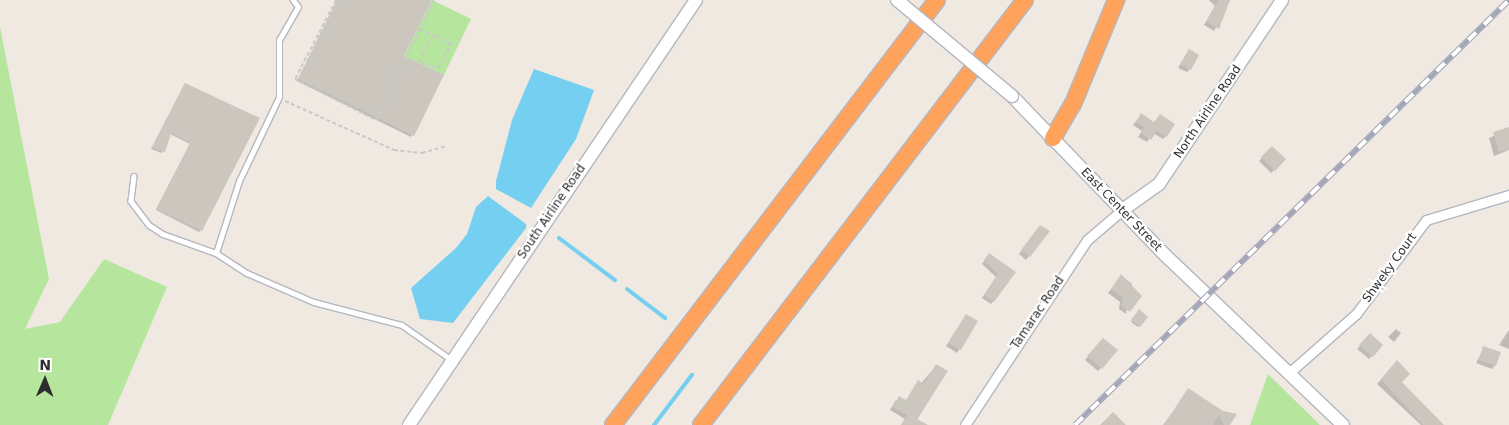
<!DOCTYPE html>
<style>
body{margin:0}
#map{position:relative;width:1509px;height:425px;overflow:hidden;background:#efe9e1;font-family:"DejaVu Sans",sans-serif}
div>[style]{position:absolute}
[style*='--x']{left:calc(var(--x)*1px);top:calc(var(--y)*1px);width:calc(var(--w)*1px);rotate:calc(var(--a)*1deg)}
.green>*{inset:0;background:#b6e59e}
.water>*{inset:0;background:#75cff0}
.shadow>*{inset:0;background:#0003}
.stream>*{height:4px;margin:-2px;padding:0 2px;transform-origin:2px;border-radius:2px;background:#75cff0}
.building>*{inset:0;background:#cbc7bf}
.path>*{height:2px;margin-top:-1px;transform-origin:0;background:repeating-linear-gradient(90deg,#c9c9c9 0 4px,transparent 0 6.5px)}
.roads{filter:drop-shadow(1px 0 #b4b7c1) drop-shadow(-1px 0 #b4b7c1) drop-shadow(0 1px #b4b7c1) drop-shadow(0 -1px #b4b7c1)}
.lane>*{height:4.5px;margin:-2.25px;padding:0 2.25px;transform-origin:2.25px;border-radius:2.25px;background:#fff}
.street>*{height:9px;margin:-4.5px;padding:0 4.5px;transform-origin:4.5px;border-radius:4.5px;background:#fff}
.secondary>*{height:12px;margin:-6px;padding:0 6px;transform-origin:6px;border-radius:6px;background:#fff}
.highway>*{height:16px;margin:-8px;padding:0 8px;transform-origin:8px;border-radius:8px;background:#ffa35c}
.rail>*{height:5.5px;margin-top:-2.75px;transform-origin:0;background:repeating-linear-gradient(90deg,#fff 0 11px,#a3a6b8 0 22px);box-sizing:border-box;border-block:1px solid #a3a6b8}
.bridges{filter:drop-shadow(1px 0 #b4b7c1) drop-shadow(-1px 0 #b4b7c1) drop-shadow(0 1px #b4b7c1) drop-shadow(0 -1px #b4b7c1)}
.secondary-bridge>*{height:12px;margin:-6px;padding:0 6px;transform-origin:6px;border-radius:6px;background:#fff}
span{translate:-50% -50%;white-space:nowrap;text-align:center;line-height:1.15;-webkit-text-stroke:4.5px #fff;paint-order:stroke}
.street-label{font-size:12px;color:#2e2e2e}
.north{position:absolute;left:20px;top:355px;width:50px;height:50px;-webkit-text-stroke:4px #fff;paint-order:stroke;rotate:1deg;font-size:14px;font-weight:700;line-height:20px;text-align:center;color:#2e2e2e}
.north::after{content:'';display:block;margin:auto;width:18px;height:22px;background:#2e2e2e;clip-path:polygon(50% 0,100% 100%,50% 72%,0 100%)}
</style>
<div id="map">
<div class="green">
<i style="clip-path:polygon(432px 0,471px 19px,444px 75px,404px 56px)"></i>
<i style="clip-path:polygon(0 27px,49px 279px,25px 329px,60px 322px,104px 259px,167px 287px,108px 425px,0 425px)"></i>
<i style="clip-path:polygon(1268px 374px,1320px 425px,1250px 425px)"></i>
</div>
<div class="water">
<i style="clip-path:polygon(534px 69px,594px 90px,576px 139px,531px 208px,496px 189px,496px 181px,512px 120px)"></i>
<i style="clip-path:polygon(488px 196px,526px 224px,526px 228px,453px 323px,420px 319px,411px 288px,456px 248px,467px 234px,476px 207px)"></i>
</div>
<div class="shadow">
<i style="clip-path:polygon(337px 0,431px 0,403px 56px,442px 75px,411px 137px,297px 81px)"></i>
<i style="clip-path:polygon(1230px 0,1214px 31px,1204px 25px,1215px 6px,1209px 0)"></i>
<i style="clip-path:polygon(1189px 50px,1190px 69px,1187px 72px,1178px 68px)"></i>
<i style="clip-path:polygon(184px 85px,201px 230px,199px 232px,156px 210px,190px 144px,170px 134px,162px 153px,151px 149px)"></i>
<i style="clip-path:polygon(1141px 115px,1166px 136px,1163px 139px,1153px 133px,1147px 142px,1138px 137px,1142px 131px,1133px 125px)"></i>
<i style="clip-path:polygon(1509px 129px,1509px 150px,1494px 156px,1489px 138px)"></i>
<i style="clip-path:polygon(1272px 147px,1285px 159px,1271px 173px,1259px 161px)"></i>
<i style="clip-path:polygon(1036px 232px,1029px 256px,1026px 260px,1019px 254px)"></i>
<i style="clip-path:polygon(986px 258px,1015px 272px,991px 304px,982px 298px,996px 277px,982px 264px)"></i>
<i style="clip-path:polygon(1122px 276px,1132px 284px,1126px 314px,1119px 309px,1120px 302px,1108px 293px)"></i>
<i style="clip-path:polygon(1139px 311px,1147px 317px,1138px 327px,1131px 322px)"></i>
<i style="clip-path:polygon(966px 315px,977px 322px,957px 353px,946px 346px)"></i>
<i style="clip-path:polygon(1396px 329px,1401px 333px,1394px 342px,1388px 337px)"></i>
<i style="clip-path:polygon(1509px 330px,1509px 349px,1499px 345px)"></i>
<i style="clip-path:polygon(1370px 335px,1372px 356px,1369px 359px,1357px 349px)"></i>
<i style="clip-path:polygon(1103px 340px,1101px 368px,1098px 371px,1085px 360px)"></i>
<i style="clip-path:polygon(1484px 348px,1495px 365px,1492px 369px,1476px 363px)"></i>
<i style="clip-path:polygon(936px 366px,946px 372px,914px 425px,901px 425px,905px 419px,890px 410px,896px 400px,906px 401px)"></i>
<i style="clip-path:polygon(1393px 366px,1400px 382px,1442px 425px,1421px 425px,1377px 384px)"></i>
<i style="clip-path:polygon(1189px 390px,1224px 412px,1229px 425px,1163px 425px)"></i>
</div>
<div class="stream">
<i style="--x:559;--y:238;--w:70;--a:36.9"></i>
<i style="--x:627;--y:289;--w:48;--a:37.3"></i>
<i style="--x:654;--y:425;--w:63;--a:-52.8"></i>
</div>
<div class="building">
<i style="clip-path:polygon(337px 0,432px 0,404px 56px,444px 75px,414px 136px,298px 79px)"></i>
<i style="clip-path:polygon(1218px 0,1230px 0,1219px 29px,1206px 22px)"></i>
<i style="clip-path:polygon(1189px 49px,1199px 55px,1191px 70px,1180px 64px)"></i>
<i style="clip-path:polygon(185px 83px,260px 118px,202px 231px,156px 209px,190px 143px,171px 133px,165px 152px,152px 148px)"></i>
<i style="clip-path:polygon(1141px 113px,1154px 122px,1160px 114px,1175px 124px,1167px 137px,1157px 131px,1151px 140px,1141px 133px,1144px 127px,1136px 122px)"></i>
<i style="clip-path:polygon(1509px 127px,1509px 149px,1499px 152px,1493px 132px)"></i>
<i style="clip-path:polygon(1272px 146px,1286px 159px,1275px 171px,1261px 157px)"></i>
<i style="clip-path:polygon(1040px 225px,1050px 231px,1030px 257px,1021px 250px)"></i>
<i style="clip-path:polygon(989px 253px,1016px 272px,994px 302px,984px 295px,998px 274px,984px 260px)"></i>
<i style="clip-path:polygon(1121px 274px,1142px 296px,1130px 312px,1121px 305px,1123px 298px,1111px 289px)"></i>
<i style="clip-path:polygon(1139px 309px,1148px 317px,1140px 327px,1131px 320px)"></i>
<i style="clip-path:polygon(966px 314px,978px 321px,961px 350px,948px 343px)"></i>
<i style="clip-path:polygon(1370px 333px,1383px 345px,1373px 357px,1359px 345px)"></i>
<i style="clip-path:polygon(1103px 338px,1118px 350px,1102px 369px,1087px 356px)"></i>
<i style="clip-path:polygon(1483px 346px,1501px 352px,1496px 366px,1479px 360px)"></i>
<i style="clip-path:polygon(1397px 360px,1410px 374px,1402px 382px,1444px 425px,1423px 425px,1381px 379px)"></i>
<i style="clip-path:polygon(936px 364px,948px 371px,917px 419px,928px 425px,901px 425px,907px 415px,893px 407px,899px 396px,906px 400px,918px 380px,924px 384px)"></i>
<i style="clip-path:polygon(1188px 388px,1223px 411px,1237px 414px,1230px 425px,1224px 425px,1219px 416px,1213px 425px,1164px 425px)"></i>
<i style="clip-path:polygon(1113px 412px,1126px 425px,1100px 425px)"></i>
</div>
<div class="path">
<i style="--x:336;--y:0;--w:89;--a:117.4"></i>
<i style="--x:295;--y:79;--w:91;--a:26.8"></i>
<i style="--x:376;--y:120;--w:133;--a:-64.2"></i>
<i style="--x:420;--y:29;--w:14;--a:25"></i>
<i style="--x:433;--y:35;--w:29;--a:117"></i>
<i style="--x:420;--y:61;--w:20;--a:24"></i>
<i style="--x:438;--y:69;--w:28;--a:-63"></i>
<i style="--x:451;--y:44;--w:20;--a:-153"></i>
<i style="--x:285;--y:101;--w:120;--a:24.2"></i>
<i style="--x:394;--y:150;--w:28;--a:6"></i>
<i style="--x:422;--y:153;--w:25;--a:-16"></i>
</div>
<div class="roads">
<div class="lane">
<i style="--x:134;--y:176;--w:25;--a:97"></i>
<i style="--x:131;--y:201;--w:30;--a:53"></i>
<i style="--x:149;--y:225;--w:17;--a:33"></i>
<i style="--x:163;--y:234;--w:56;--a:19.7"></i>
<i style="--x:216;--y:253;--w:37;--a:33"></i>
<i style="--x:247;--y:273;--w:73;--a:23.4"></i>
<i style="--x:314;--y:302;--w:91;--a:14.6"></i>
<i style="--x:402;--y:325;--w:61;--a:35"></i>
<i style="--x:216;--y:253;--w:76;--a:-72.3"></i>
<i style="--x:239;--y:181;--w:93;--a:-64.5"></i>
<i style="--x:279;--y:97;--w:57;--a:-90"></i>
<i style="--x:279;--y:40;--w:38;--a:-60"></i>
<i style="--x:298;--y:7;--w:9;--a:-126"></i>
</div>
<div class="street">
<i style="--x:1289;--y:373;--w:89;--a:-41.4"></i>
<i style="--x:1356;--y:314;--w:117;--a:-53.3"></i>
<i style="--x:1426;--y:220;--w:87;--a:-16.8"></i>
<i style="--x:965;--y:425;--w:222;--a:-56.6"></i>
<i style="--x:1087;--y:240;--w:45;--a:-40.5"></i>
</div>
<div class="secondary">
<i style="--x:1012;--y:96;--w:218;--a:46.1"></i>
<i style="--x:1163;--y:253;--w:249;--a:43.7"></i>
<i style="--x:1121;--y:211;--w:47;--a:-35.4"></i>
<i style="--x:1159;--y:184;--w:221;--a:-56.2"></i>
<i style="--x:409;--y:425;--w:513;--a:-55.97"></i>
</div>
<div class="highway">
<i style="--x:1053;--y:138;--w:39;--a:-60"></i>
<i style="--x:1073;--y:104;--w:113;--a:-67.5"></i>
<i style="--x:613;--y:425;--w:534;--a:-52.68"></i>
<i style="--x:701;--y:425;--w:534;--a:-52.68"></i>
</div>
</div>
<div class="rail">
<i style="--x:1075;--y:425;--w:607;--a:-44.4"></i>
</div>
<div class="bridges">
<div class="secondary-bridge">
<i style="--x:897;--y:0;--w:150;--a:39.9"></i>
</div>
</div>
<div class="street-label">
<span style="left:1208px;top:112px;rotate:-56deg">North Airline Road</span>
<span style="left:1121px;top:210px;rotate:46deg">East Center Street</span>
<span style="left:552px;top:212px;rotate:-56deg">South Airline Road</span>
<span style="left:1390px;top:268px;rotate:-54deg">Shweky Court</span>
<span style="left:1038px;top:313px;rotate:-56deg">Tamarac Road</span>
</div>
<div class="north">N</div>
</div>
